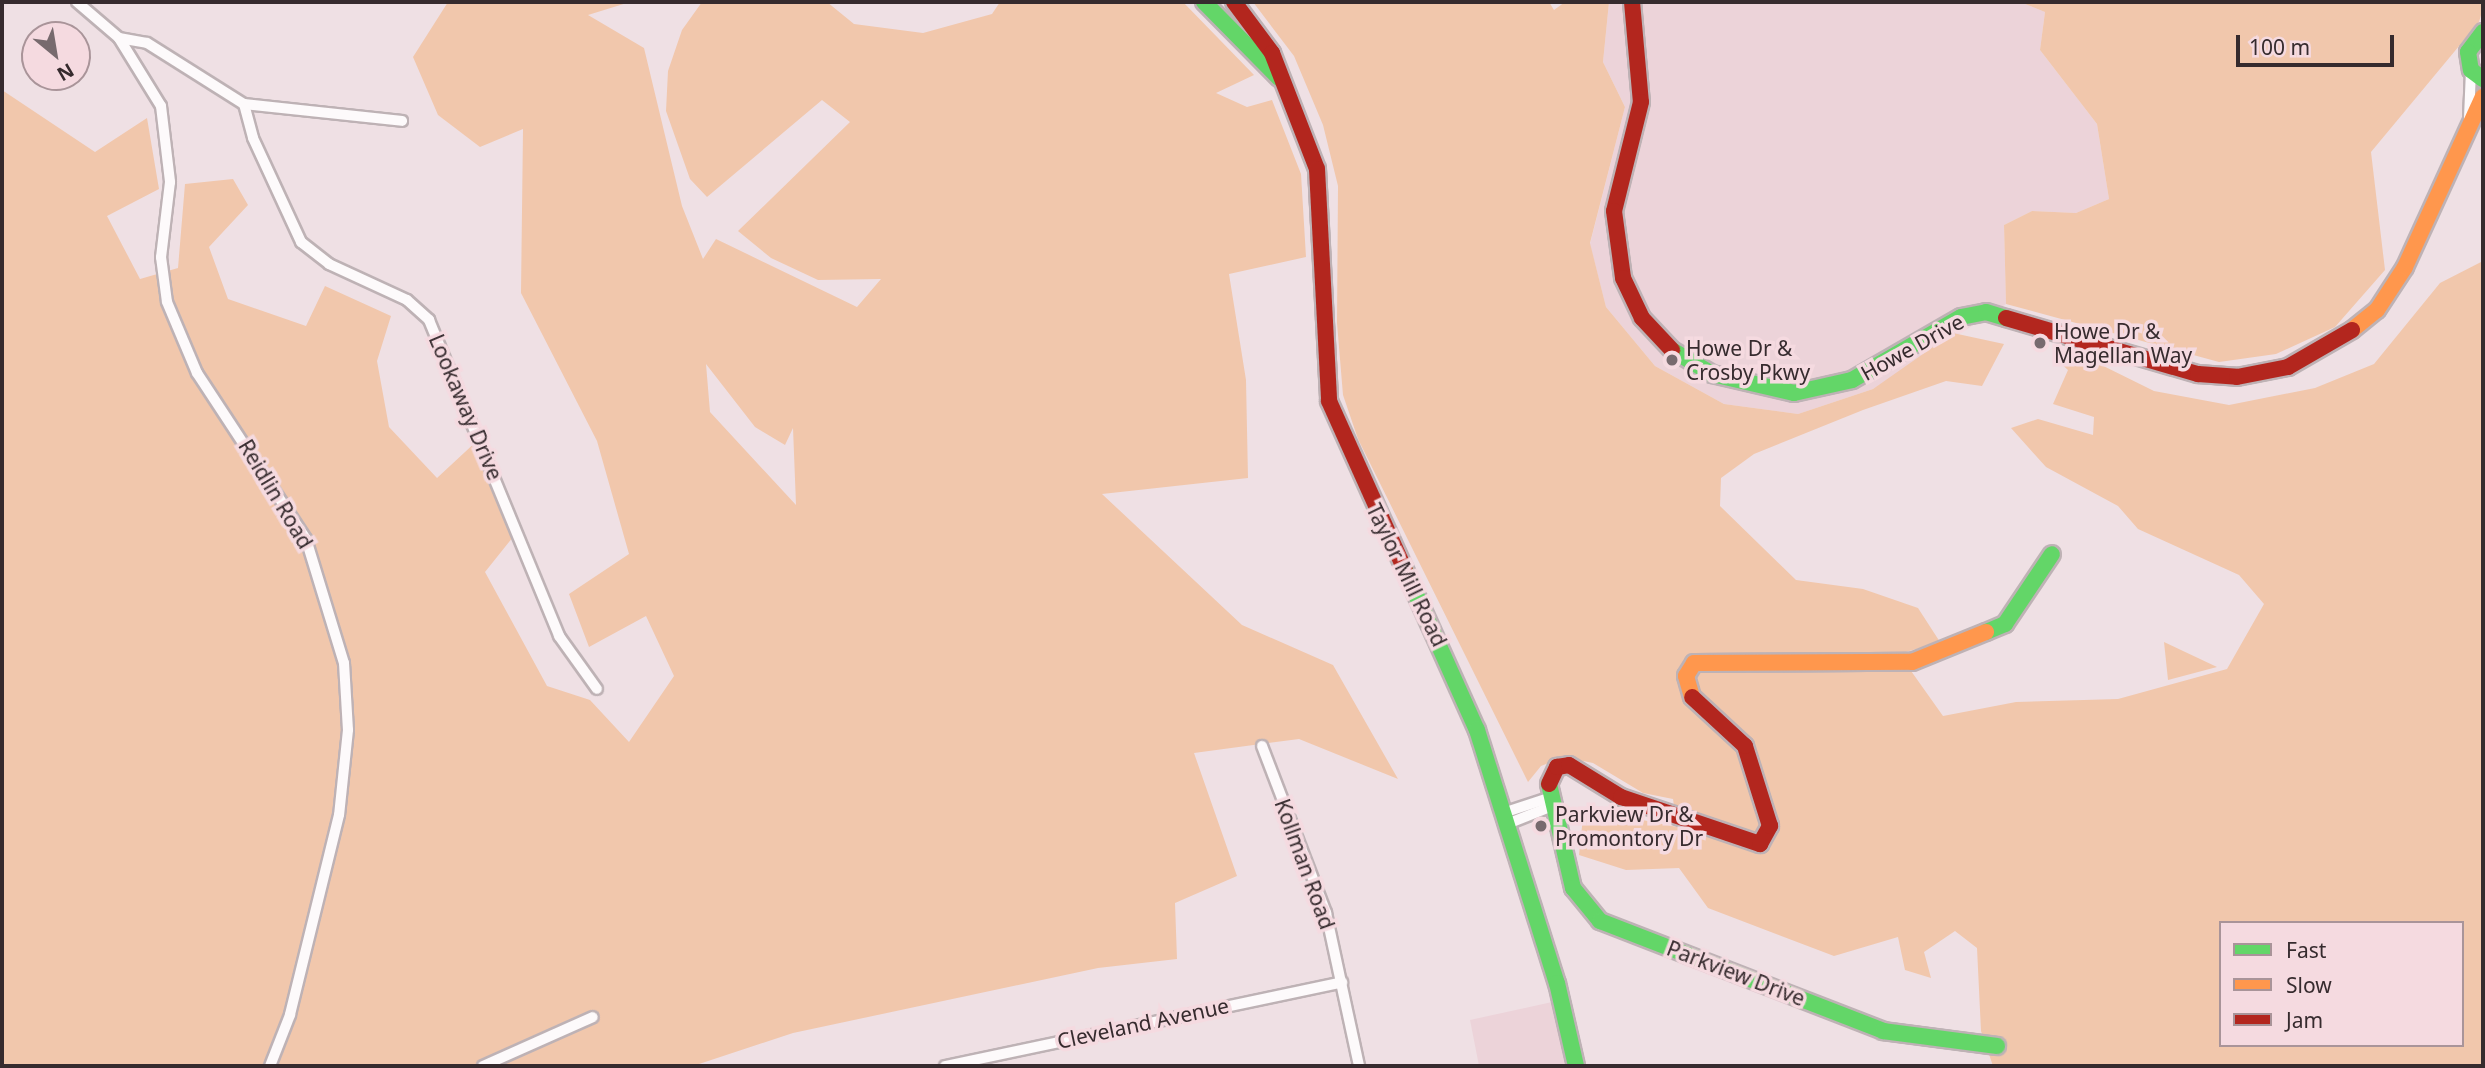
<!DOCTYPE html>
<style>
body{margin:0}
#map{position:relative;width:2485px;height:1068px;overflow:hidden;background:#efe0e4;font-family:"Noto Sans",sans-serif}
div>[style]{position:absolute}
[style*='--x']{left:calc(var(--x)*1px);top:calc(var(--y)*1px);width:calc(var(--w)*1px);rotate:calc(var(--a)*1deg)}
.built>*{inset:0;background:#ecd3d9}
.green>*{inset:0;background:#f1c7ac}
.roads{filter:drop-shadow(2px 0 #beb2b5) drop-shadow(-2px 0 #beb2b5) drop-shadow(0 2px #beb2b5) drop-shadow(0 -2px #beb2b5)}
.street>*{height:10px;margin:-5px;padding:0 5px;transform-origin:5px;border-radius:5px;background:#fdfafb}
.fast>*{height:16px;margin:-8px;padding:0 8px;transform-origin:8px;border-radius:8px;background:#63d668}
.slow>*{height:16px;margin:-8px;padding:0 8px;transform-origin:8px;border-radius:8px;background:#ff974d}
.jam>*{height:16px;margin:-8px;padding:0 8px;transform-origin:8px;border-radius:8px;background:#b3261e}
.dots>*{width:19px;height:19px;translate:-50% -50%;box-sizing:border-box;border:4px solid #f5dae0;border-radius:50%}
span{translate:-50% -50%;white-space:nowrap;text-align:center;line-height:1.15;-webkit-text-stroke:7px #f5dae0;paint-order:stroke}
.poi-label{font-size:21px;color:#362b2e}
.left{translate:0 -50%;text-align:left}
.street-label{font-size:21px;color:#362b2e}
.frame{position:absolute;inset:0;border:4px solid #362b2e;pointer-events:none}
.legend{position:absolute;left:2219px;top:921px;width:245px;height:126px;box-sizing:border-box;background:#f5dae0;border:2px solid #a99499;margin:0;padding:9px 12px;list-style:none;font-size:21px;color:#362b2e}
.legend li{display:flex;align-items:center;gap:14px;height:35px}
.legend b{width:35px;border:2px solid #a99499}
.north{position:absolute;left:21px;top:21px;width:70px;height:70px;box-sizing:border-box;background:#f5dae0;border:2px solid #a99499;border-radius:50%;rotate:150deg;font-size:19px;font-weight:700;line-height:28px;text-align:center;color:#362b2e}
.north::after{content:'';display:block;margin:auto;width:24px;height:32px;background:#776a6e;clip-path:polygon(50% 0,100% 100%,50% 72%,0 100%)}
.scale{position:absolute;left:2236px;top:35px;width:158px;height:32px;box-sizing:border-box;border:4px solid #362b2e;border-top:0;padding-left:9px;font-size:21px;line-height:24px;white-space:nowrap;color:#362b2e;-webkit-text-stroke:5px #f5dae0;paint-order:stroke}
</style>
<div id="map">
<div class="built">
<i style="clip-path:polygon(1609px 2px,2020px 2px,2045px 12px,2040px 50px,2097px 124px,2109px 199px,2076px 213px,2032px 211px,2004px 225px,2006px 304px,1873px 389px,1798px 414px,1724px 404px,1655px 366px,1606px 307px,1590px 244px,1625px 107px,1603px 62px)"></i>
<i style="clip-path:polygon(1561px 1000px,1576px 1066px,1479px 1066px,1470px 1020px)"></i>
</div>
<div class="green">
<i style="clip-path:polygon(evenodd,448px 2px,630px 2px,588px 15px,644px 48px,682px 206px,703px 259px,716px 239px,857px 307px,881px 279px,818px 280px,771px 258px,738px 231px,850px 122px,822px 100px,707px 197px,690px 179px,666px 111px,668px 71px,682px 30px,702px 2px,827px 2px,854px 24px,923px 33px,992px 14px,1000px 2px,1183px 2px,1254px 75px,1216px 93px,1247px 107px,1272px 100px,1301px 174px,1306px 257px,1229px 274px,1246px 380px,1248px 478px,1102px 494px,1242px 625px,1333px 665px,1398px 779px,1299px 739px,1194px 753px,1237px 876px,1175px 903px,1177px 959px,1098px 968px,793px 1033px,693px 1066px,2px 1066px,2px 90px,95px 152px,147px 118px,159px 189px,107px 216px,140px 279px,178px 268px,185px 184px,233px 179px,248px 205px,209px 247px,228px 299px,306px 326px,325px 286px,391px 316px,377px 361px,389px 427px,437px 478px,479px 439px,517px 532px,485px 572px,547px 686px,590px 700px,629px 742px,674px 676px,646px 616px,589px 647px,569px 594px,629px 554px,597px 441px,521px 293px,523px 129px,480px 147px,438px 115px,413px 57px,448px 2px,706px 364px,755px 427px,785px 445px,793px 428px,796px 505px,710px 412px,706px 364px)"></i>
<i style="clip-path:polygon(evenodd,1253px 2px,1549px 2px,1554px 10px,1565px 2px,1609px 2px,1603px 62px,1625px 107px,1590px 243px,1606px 307px,1655px 366px,1724px 404px,1798px 414px,1873px 389px,1953px 333px,2004px 344px,1982px 386px,1946px 381px,1863px 410px,1754px 454px,1721px 478px,1720px 506px,1796px 580px,1863px 589px,1918px 608px,1940px 642px,1899px 654px,1943px 716px,2016px 702px,2118px 699px,2227px 669px,2264px 604px,2239px 575px,2138px 529px,2118px 506px,2046px 467px,2011px 428px,2038px 419px,2093px 435px,2094px 417px,2053px 404px,2068px 370px,2057px 360px,2071px 350px,2154px 391px,2229px 405px,2315px 388px,2374px 364px,2440px 283px,2483px 261px,2483px 1066px,1993px 1066px,1981px 1031px,1977px 948px,1955px 931px,1924px 952px,1931px 978px,1905px 970px,1898px 937px,1834px 956px,1708px 908px,1679px 868px,1626px 870px,1579px 855px,1584px 808px,1677px 827px,1673px 799px,1643px 793px,1593px 763px,1564px 757px,1541px 766px,1528px 782px,1358px 439px,1343px 395px,1337px 323px,1338px 186px,1323px 125px,1294px 56px,1253px 2px,2221px 923px,2462px 923px,2462px 1045px,2221px 1045px,2221px 923px)"></i>
<i style="clip-path:polygon(2020px 2px,2483px 2px,2483px 8px,2479px 22px,2371px 152px,2385px 270px,2335px 327px,2276px 354px,2219px 362px,2006px 304px,2004px 225px,2032px 211px,2076px 213px,2109px 199px,2097px 124px,2040px 50px,2045px 12px)"></i>
<i style="clip-path:polygon(2164px 642px,2217px 667px,2168px 680px)"></i>
</div>
<div class="roads">
<div class="street">
<i style="--x:77;--y:2;--w:55;--a:40.6"></i>
<i style="--x:119;--y:38;--w:80;--a:58.3"></i>
<i style="--x:161;--y:106;--w:77;--a:83.2"></i>
<i style="--x:170;--y:182;--w:76;--a:96.8"></i>
<i style="--x:161;--y:257;--w:45;--a:82.4"></i>
<i style="--x:167;--y:302;--w:77;--a:67.1"></i>
<i style="--x:197;--y:373;--w:199;--a:56.7"></i>
<i style="--x:306;--y:539;--w:130;--a:73"></i>
<i style="--x:344;--y:663;--w:67;--a:86.6"></i>
<i style="--x:348;--y:730;--w:85;--a:96"></i>
<i style="--x:339;--y:815;--w:206;--a:103.8"></i>
<i style="--x:290;--y:1015;--w:55;--a:111.4"></i>
<i style="--x:119;--y:38;--w:28;--a:10"></i>
<i style="--x:147;--y:43;--w:115;--a:32.2"></i>
<i style="--x:244;--y:104;--w:159;--a:6.1"></i>
<i style="--x:244;--y:104;--w:35;--a:75"></i>
<i style="--x:253;--y:138;--w:115;--a:65.2"></i>
<i style="--x:301;--y:242;--w:36;--a:38"></i>
<i style="--x:329;--y:264;--w:86;--a:24.8"></i>
<i style="--x:407;--y:300;--w:30;--a:42"></i>
<i style="--x:429;--y:320;--w:342;--a:67.6"></i>
<i style="--x:559;--y:636;--w:65;--a:54.4"></i>
<i style="--x:2469;--y:118;--w:48;--a:-87.6"></i>
<i style="--x:1262;--y:746;--w:179;--a:69"></i>
<i style="--x:1326;--y:913;--w:157;--a:77.8"></i>
<i style="--x:1503;--y:813;--w:52;--a:-18.1"></i>
<i style="--x:1507;--y:824;--w:52;--a:-21.6"></i>
<i style="--x:483;--y:1066;--w:120;--a:-24"></i>
<i style="--x:945;--y:1066;--w:406;--a:-11.9"></i>
</div>
<div class="fast">
<i style="--x:1204;--y:2;--w:107;--a:45.4"></i>
<i style="--x:2483;--y:32;--w:25;--a:127"></i>
<i style="--x:2468;--y:52;--w:18;--a:81"></i>
<i style="--x:2471;--y:70;--w:15;--a:37"></i>
<i style="--x:1672;--y:350;--w:47;--a:31"></i>
<i style="--x:1712;--y:374;--w:84;--a:13"></i>
<i style="--x:1794;--y:393;--w:59;--a:-12.6"></i>
<i style="--x:1852;--y:380;--w:126;--a:-30"></i>
<i style="--x:1961;--y:317;--w:25;--a:-11"></i>
<i style="--x:1986;--y:312;--w:21;--a:17"></i>
<i style="--x:1405;--y:570;--w:175;--a:65.8"></i>
<i style="--x:1477;--y:730;--w:265;--a:72.5"></i>
<i style="--x:1557;--y:983;--w:85;--a:77.1"></i>
<i style="--x:1986;--y:632;--w:21;--a:-23"></i>
<i style="--x:2005;--y:624;--w:84;--a:-56.1"></i>
<i style="--x:1549;--y:784;--w:107;--a:77"></i>
<i style="--x:1573;--y:888;--w:43;--a:50.7"></i>
<i style="--x:1600;--y:921;--w:304;--a:21.2"></i>
<i style="--x:1883;--y:1031;--w:115;--a:7.5"></i>
</div>
<div class="slow">
<i style="--x:2352;--y:330;--w:32;--a:-39"></i>
<i style="--x:2377;--y:310;--w:51;--a:-56.9"></i>
<i style="--x:2405;--y:267;--w:187;--a:-65.4"></i>
<i style="--x:1692;--y:697;--w:22;--a:-106"></i>
<i style="--x:1686;--y:676;--w:15;--a:-58"></i>
<i style="--x:1694;--y:663;--w:218;--a:-0.3"></i>
<i style="--x:1912;--y:662;--w:80;--a:-22.1"></i>
</div>
<div class="jam">
<i style="--x:1234;--y:2;--w:64;--a:53.3"></i>
<i style="--x:1272;--y:53;--w:124;--a:68.8"></i>
<i style="--x:1317;--y:169;--w:232;--a:87"></i>
<i style="--x:1329;--y:401;--w:185;--a:65.8"></i>
<i style="--x:1632;--y:2;--w:100;--a:84.9"></i>
<i style="--x:1641;--y:102;--w:112;--a:103.9"></i>
<i style="--x:1614;--y:211;--w:68;--a:82.3"></i>
<i style="--x:1623;--y:278;--w:44;--a:64.6"></i>
<i style="--x:1642;--y:318;--w:44;--a:46.8"></i>
<i style="--x:2006;--y:318;--w:200;--a:16.3"></i>
<i style="--x:2198;--y:374;--w:39;--a:4"></i>
<i style="--x:2237;--y:377;--w:52;--a:-11.1"></i>
<i style="--x:2288;--y:367;--w:74;--a:-30"></i>
<i style="--x:1549;--y:784;--w:19;--a:-65"></i>
<i style="--x:1557;--y:767;--w:12;--a:-9"></i>
<i style="--x:1569;--y:765;--w:61;--a:31.6"></i>
<i style="--x:1621;--y:797;--w:147;--a:18.7"></i>
<i style="--x:1760;--y:844;--w:21;--a:-61"></i>
<i style="--x:1770;--y:826;--w:84;--a:-107.4"></i>
<i style="--x:1745;--y:746;--w:72;--a:-137.2"></i>
</div>
</div>
<div class="dots">
<i style="left:2040px;top:343px;background:#776a6e"></i>
<i style="left:1672px;top:360px;background:#776a6e"></i>
<i style="left:1541px;top:826px;background:#776a6e"></i>
</div>
<div class="poi-label">
<span class="left" style="left:2054px;top:343px">Howe Dr &amp;<br>Magellan Way</span>
<span class="left" style="left:1686px;top:360px">Howe Dr &amp;<br>Crosby Pkwy</span>
<span class="left" style="left:1555px;top:826px">Parkview Dr &amp;<br>Promontory Dr</span>
</div>
<div class="street-label">
<span style="left:1912px;top:347px;rotate:-29deg">Howe Drive</span>
<span style="left:466px;top:407px;rotate:67deg">Lookaway Drive</span>
<span style="left:276px;top:494px;rotate:59deg">Reidlin Road</span>
<span style="left:1407px;top:575px;rotate:64deg">Taylor Mill Road</span>
<span style="left:1305px;top:864px;rotate:70deg">Kollman Road</span>
<span style="left:1736px;top:973px;rotate:21deg">Parkview Drive</span>
<span style="left:1143px;top:1023px;rotate:-12deg">Cleveland Avenue</span>
</div>
<div class="frame"></div>
<ul class="legend">
<li><b style="height:9px;background:#63d668"></b>Fast</li>
<li><b style="height:9px;background:#ff974d"></b>Slow</li>
<li><b style="height:9px;background:#b3261e"></b>Jam</li>
</ul>
<div class="north">N</div>
<div class="scale">100 m</div>
</div>
